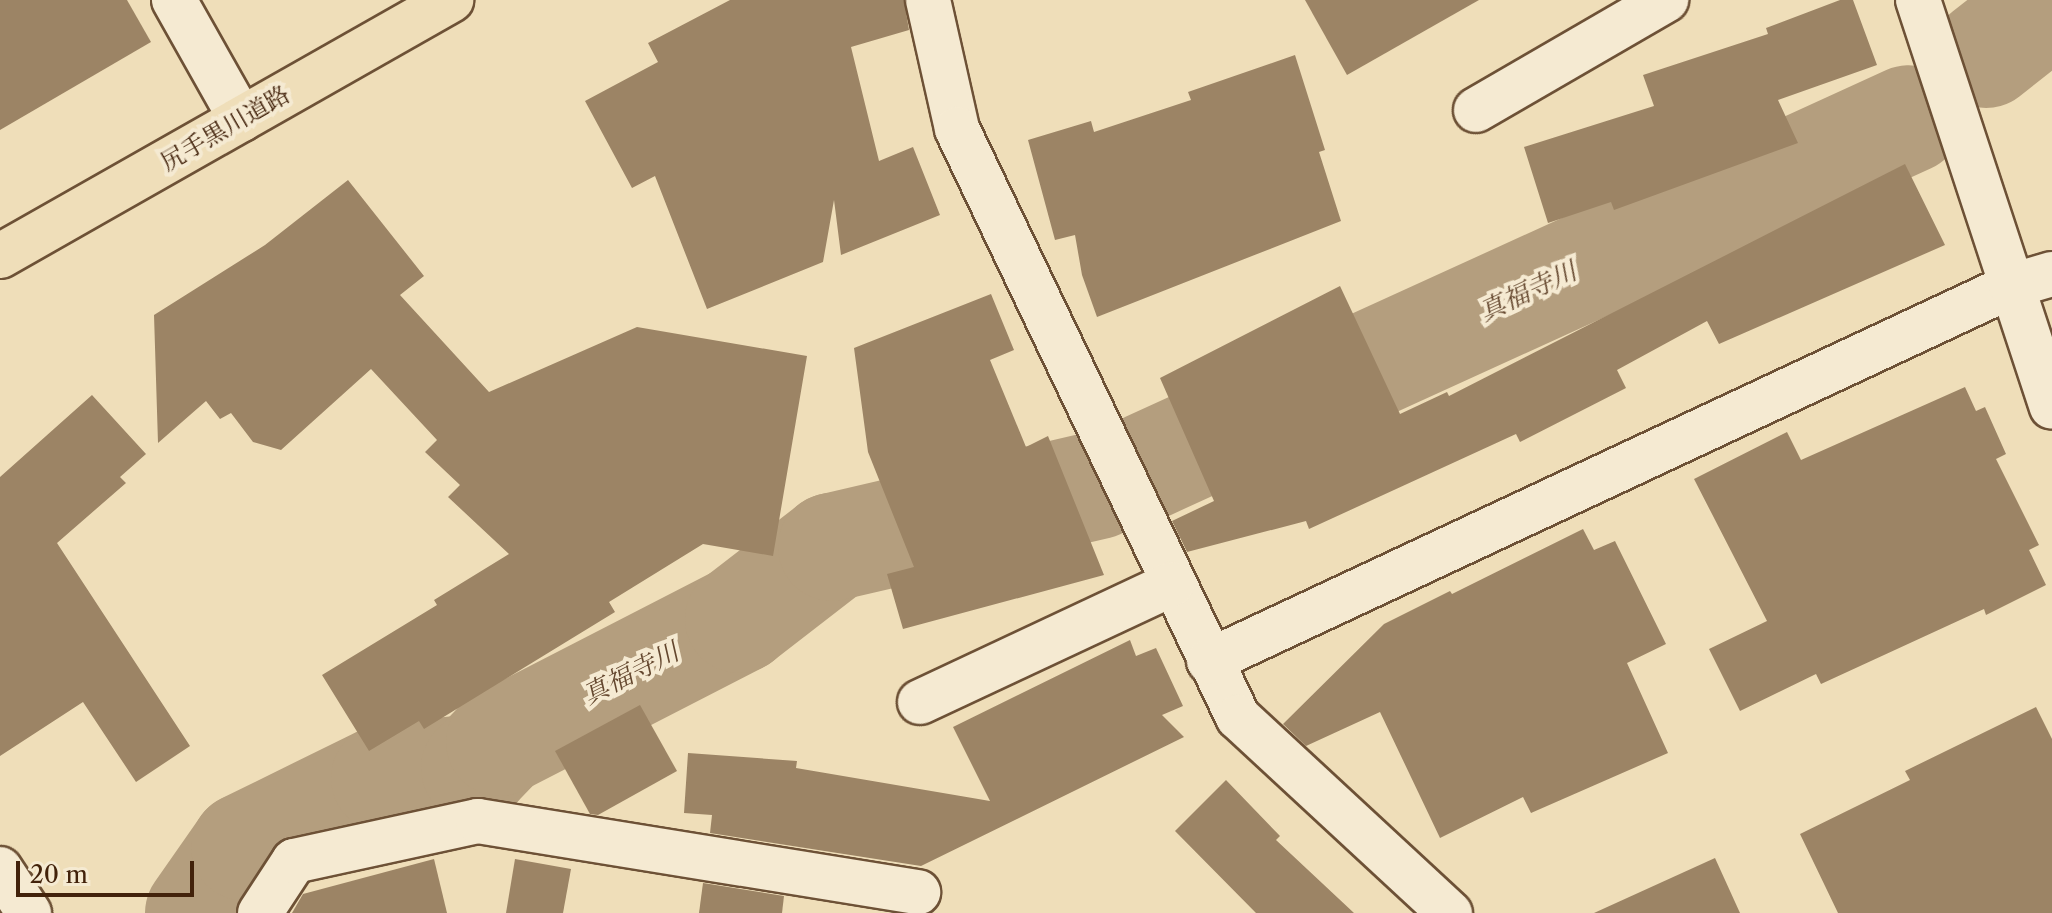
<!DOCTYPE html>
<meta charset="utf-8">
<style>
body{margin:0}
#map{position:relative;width:2052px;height:913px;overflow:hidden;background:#efdeb9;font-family:"Libre Caslon Text","Noto Serif JP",serif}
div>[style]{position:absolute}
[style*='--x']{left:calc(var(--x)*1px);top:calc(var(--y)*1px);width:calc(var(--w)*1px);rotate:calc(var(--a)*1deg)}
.river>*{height:108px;margin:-54px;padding:0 54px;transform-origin:54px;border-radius:54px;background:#b49e7e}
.building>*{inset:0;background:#9c8465}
.roads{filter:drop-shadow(2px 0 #6d5136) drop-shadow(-2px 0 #6d5136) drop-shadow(0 2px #6d5136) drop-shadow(0 -2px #6d5136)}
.minor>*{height:44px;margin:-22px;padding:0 22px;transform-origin:22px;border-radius:22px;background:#f5ead2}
.tertiary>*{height:44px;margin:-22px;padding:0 22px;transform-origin:22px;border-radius:22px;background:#f5ead2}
.primary>*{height:44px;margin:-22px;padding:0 22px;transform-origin:22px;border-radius:22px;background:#efdeb9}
span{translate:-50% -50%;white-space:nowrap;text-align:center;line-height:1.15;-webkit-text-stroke:8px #f5ead2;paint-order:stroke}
.street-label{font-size:24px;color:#42220b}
.water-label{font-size:26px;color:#64472e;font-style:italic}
.scale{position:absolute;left:16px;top:861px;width:178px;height:36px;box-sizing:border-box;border:4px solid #42220b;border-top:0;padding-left:10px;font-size:24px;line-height:28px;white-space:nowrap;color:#42220b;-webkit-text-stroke:6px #f5ead2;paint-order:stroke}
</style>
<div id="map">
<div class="river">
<i style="--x:1986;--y:54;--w:84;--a:-38.2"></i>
<i style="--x:1148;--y:466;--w:836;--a:-24.51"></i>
<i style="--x:199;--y:913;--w:80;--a:-55.1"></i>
<i style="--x:245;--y:847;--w:156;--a:-26.2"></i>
<i style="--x:385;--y:778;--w:91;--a:-6.3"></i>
<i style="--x:475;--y:768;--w:36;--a:-46"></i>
<i style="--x:500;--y:742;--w:269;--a:-27.2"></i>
<i style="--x:739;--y:619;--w:118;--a:-37.7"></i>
<i style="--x:832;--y:547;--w:273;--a:-13.1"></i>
</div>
<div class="building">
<i style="clip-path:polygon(0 0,127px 0,151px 42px,0 130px)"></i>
<i style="clip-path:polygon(730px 0,904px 0,909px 30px,851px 47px,879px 161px,913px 147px,940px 215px,841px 255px,834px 200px,823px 262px,707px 309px,655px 176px,632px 188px,585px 101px,658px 62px,648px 43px)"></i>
<i style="clip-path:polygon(1305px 0,1479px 0,1347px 75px)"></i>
<i style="clip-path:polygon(1840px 0,1853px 0,1877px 65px,1778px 100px,1798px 143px,1614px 210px,1611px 202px,1548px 223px,1524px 147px,1654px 106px,1643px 75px,1768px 34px,1766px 28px)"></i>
<i style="clip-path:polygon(1295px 55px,1325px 150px,1319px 152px,1341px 221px,1097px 317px,1082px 275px,1075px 235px,1055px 240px,1028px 140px,1091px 121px,1094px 132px,1191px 100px,1188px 92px)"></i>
<i style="clip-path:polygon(1905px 164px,1945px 245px,1719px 344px,1707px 321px,1617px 370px,1626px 388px,1520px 442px,1516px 434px,1309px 529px,1306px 521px,1187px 552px,1172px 521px,1214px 501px,1160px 378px,1340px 286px,1400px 414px,1447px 392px,1449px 396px)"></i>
<i style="clip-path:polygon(348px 180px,424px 276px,400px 295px,489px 392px,637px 327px,807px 356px,773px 556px,703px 544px,609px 602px,615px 612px,424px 729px,419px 721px,369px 751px,322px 675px,437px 605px,434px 600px,509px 554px,448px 497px,460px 485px,425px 452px,437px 440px,371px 369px,281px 450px,253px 442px,231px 413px,220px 419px,206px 401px,158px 443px,154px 315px,265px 245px)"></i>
<i style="clip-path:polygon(991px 294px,1014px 350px,990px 360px,1026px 447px,1048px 436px,1104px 575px,903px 629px,887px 574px,914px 567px,868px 452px,854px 348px)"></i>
<i style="clip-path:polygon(1965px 387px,1976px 411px,1985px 407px,2006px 454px,1996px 459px,2039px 545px,2029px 550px,2046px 585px,1986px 615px,1984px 609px,1821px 684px,1816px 674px,1740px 711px,1709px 649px,1767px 621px,1694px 479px,1787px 432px,1801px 460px)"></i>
<i style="clip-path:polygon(92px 395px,146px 454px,120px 477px,126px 483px,57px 543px,190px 746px,136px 782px,83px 702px,0 756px,0 477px)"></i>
<i style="clip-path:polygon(1583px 529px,1594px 550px,1615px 541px,1666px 644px,1627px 663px,1668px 753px,1531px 813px,1523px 797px,1440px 838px,1380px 712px,1306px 746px,1283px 724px,1384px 624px,1450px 591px,1452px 594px)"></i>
<i style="clip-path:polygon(1130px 640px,1136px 656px,1156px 648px,1183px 706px,1162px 715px,1184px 737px,921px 866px,710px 833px,712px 815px,684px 813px,688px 753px,797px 761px,796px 768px,990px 801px,953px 727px)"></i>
<i style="clip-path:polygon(640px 705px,677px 771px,598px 815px,590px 814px,555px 751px)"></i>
<i style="clip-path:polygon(2036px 707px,2052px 739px,2052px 913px,1838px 913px,1800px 834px,1910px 780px,1905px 771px)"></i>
<i style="clip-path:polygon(1226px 780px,1280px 836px,1276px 840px,1354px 913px,1256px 913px,1175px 831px)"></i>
<i style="clip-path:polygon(1715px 858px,1740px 913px,1594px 913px)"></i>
<i style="clip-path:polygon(434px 859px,447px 913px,292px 913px,303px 894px)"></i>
<i style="clip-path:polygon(515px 859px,571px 869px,563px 913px,506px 913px)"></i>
<i style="clip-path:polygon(703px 883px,784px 896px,782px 913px,699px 913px)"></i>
</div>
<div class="roads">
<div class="minor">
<i style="--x:174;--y:0;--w:137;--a:60.6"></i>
<i style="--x:928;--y:0;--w:132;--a:77.3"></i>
<i style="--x:957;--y:129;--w:652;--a:64.46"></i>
<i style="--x:1238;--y:717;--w:289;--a:42.8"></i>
<i style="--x:1476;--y:110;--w:220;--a:-30.1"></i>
<i style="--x:1209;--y:661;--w:885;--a:-25.06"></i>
<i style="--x:2011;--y:286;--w:43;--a:-16.3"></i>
<i style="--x:920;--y:702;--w:278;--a:-25.1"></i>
<i style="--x:260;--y:913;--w:62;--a:-56.8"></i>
<i style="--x:294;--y:861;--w:188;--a:-12.3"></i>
<i style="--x:478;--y:821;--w:446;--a:9.2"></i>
</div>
<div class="tertiary">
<i style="--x:1918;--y:0;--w:428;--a:71.8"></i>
<i style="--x:0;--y:869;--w:53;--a:56.6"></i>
</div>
<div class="primary">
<i style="--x:0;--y:256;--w:519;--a:-29.58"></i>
</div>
</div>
<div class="street-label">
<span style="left:225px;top:128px;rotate:-30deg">尻手黒川道路</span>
</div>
<div class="water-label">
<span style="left:1528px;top:292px;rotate:-25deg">真福寺川</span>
<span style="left:631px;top:674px;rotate:-27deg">真福寺川</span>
</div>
<div class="scale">20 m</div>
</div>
